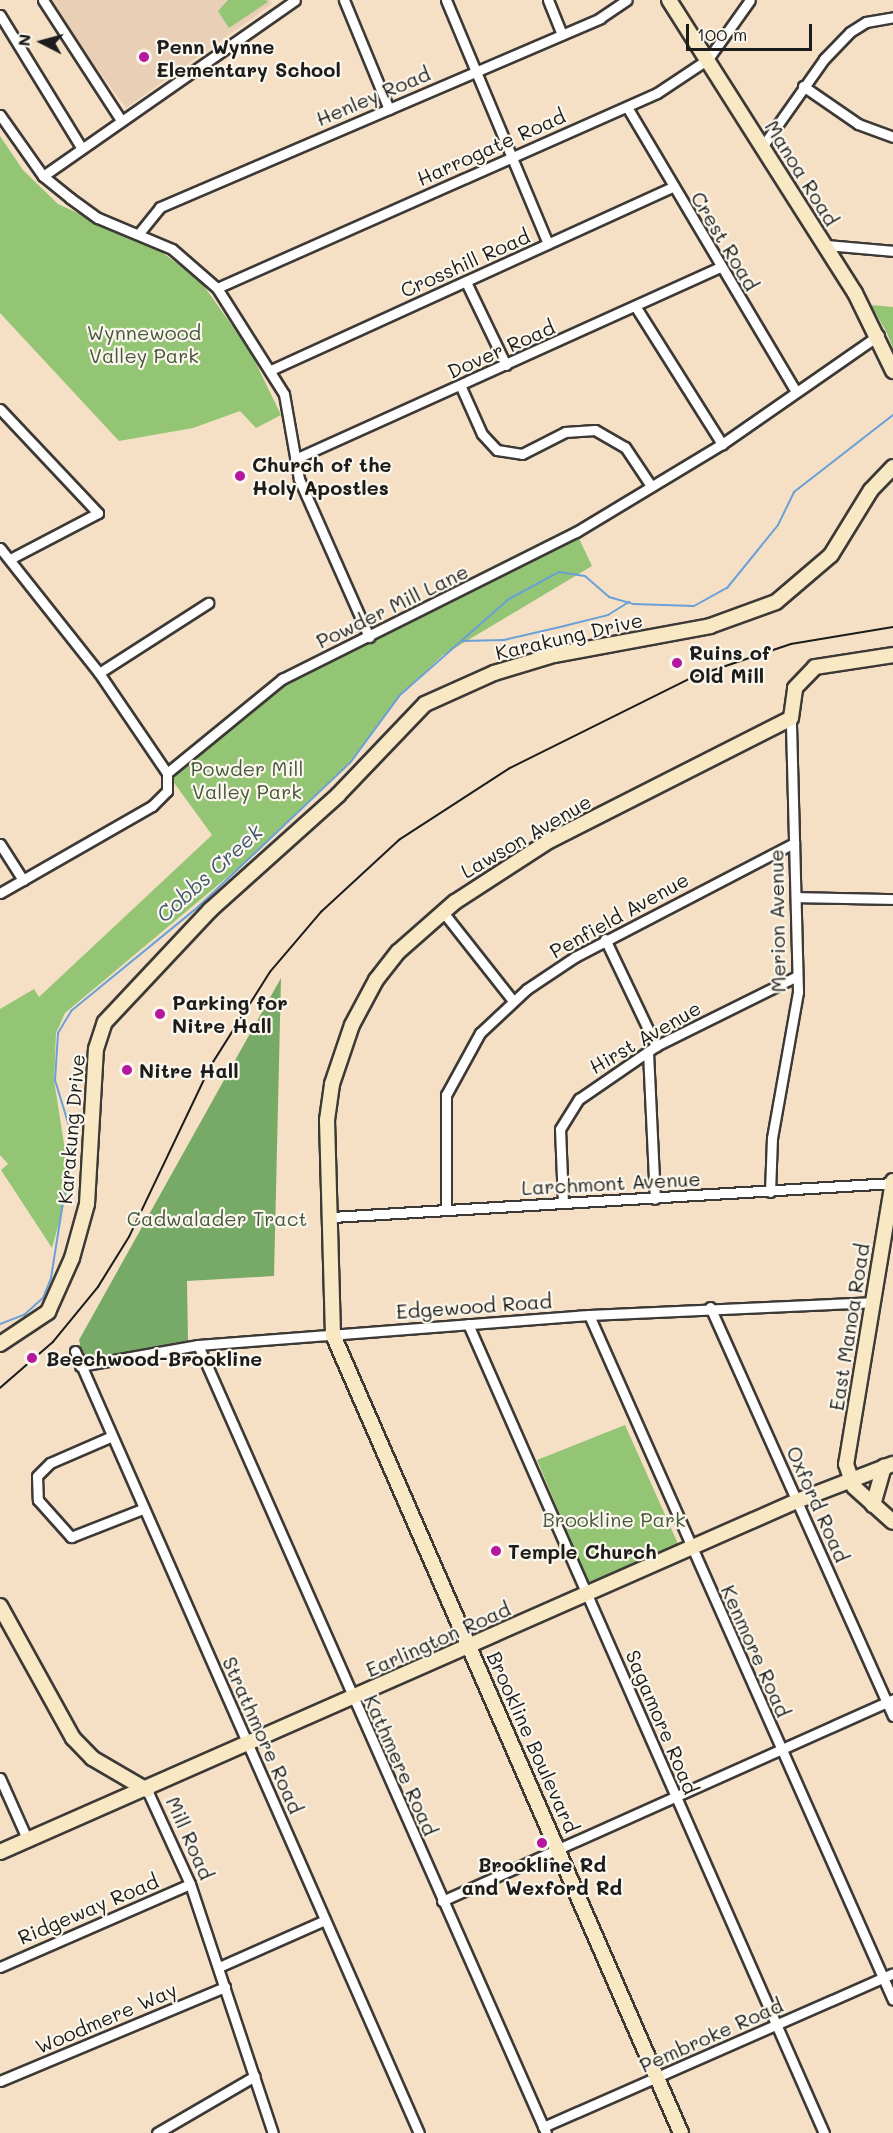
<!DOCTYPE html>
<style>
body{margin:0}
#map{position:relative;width:893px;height:2133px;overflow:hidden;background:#f5e0c6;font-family:Mali,sans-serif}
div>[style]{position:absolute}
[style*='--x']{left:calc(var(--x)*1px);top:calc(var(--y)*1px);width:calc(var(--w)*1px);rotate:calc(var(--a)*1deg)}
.built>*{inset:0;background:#e8cfb6}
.green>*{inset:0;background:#93c575}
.forest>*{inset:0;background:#76aa66}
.stream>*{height:2px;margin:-1px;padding:0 1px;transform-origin:1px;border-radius:1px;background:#6aa0d7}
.roads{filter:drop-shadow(2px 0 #3d3936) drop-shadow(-2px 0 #3d3936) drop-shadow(0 2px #3d3936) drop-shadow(0 -2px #3d3936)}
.street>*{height:9px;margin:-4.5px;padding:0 4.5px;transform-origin:4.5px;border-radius:4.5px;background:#fff}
.secondary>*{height:14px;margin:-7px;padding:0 7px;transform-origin:7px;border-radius:7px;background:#f8e8c3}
.tram>*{height:1.5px;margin:-0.75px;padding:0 0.75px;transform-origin:0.75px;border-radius:0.75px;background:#1c1c1c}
.dots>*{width:16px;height:16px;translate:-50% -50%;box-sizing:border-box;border:3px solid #fbf7ec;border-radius:50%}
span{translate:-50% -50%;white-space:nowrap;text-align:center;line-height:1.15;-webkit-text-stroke:4.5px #fbf7ec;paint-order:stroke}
.poi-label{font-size:20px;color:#1c1c1c;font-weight:700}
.left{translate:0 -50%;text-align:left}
.street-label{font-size:20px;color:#1c1c1c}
.park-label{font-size:20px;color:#46573b}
.water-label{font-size:21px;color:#3f5770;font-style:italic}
.north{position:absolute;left:12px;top:12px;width:60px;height:60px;-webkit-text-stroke:4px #fbf7ec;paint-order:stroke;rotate:276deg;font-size:16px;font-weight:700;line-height:24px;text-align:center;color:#1c1c1c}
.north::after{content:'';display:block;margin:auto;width:21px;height:27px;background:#1c1c1c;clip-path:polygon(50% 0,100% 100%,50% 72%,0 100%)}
.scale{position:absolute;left:686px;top:24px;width:126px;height:27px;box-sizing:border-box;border:3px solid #1c1c1c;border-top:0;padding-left:8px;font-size:18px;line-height:21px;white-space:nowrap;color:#1c1c1c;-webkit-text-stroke:4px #fbf7ec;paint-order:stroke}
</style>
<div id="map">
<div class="built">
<i style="clip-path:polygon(47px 0,270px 0,272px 4px,126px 108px)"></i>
</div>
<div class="green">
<i style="clip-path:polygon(228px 0,266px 0,268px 2px,229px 28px,218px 11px)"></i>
<i style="clip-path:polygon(0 136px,23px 170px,58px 204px,160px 251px,199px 279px,250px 351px,281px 415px,256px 428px,240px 411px,193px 428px,119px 441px,0 313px)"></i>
<i style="clip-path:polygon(871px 305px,893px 307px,893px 348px,887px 333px)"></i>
<i style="clip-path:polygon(576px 532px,592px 566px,443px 655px,400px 695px,350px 763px,237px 869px,65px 1013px,56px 1033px,54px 1080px,70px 1182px,52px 1248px,1px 1170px,8px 1164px,0 1155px,0 1009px,34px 989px,39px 997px,212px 835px,167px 773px,262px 692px)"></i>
<i style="clip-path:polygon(625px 1425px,679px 1546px,590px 1586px,537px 1460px)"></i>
</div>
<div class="forest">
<i style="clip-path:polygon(281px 978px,274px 1276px,187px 1281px,188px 1341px,84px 1361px,79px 1340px)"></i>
</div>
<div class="stream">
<i style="--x:462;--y:641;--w:42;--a:-1.4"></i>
<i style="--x:504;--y:640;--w:62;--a:-13.1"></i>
<i style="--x:564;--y:626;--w:45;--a:-14"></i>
<i style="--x:608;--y:615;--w:25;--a:-32"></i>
<i style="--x:0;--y:1324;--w:26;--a:-21"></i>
<i style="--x:24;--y:1315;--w:25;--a:-42"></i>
<i style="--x:43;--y:1298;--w:22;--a:-68"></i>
<i style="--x:51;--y:1278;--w:141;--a:-81"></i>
<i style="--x:73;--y:1139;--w:62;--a:-107"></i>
<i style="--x:55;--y:1080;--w:47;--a:-86.3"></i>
<i style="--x:58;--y:1033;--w:26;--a:-59"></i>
<i style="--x:71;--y:1011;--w:164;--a:-39.3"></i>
<i style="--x:198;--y:907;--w:209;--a:-43.5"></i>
<i style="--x:350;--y:763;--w:84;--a:-53.7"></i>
<i style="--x:400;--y:695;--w:145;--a:-41.4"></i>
<i style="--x:509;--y:599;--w:57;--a:-28.4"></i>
<i style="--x:559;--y:572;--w:26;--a:9"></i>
<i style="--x:585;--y:576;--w:32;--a:41"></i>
<i style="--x:609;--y:597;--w:25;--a:16"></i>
<i style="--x:633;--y:604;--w:61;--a:1.9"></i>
<i style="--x:694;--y:606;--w:38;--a:-29"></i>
<i style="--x:727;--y:588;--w:81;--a:-51"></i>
<i style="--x:778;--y:525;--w:37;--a:-64"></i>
<i style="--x:794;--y:492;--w:125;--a:-37.9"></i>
</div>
<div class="roads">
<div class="street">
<i style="--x:43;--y:0;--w:143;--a:57"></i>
<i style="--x:344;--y:0;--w:118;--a:67.6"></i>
<i style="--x:446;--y:0;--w:264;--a:67.3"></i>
<i style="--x:548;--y:0;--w:37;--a:68"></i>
<i style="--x:0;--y:15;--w:155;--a:58.5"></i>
<i style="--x:803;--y:86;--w:67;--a:34.6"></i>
<i style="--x:858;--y:124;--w:37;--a:20"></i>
<i style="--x:627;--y:107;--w:331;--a:59.3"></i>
<i style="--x:0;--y:115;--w:75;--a:54.8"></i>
<i style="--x:43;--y:176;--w:35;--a:39"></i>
<i style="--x:70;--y:198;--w:34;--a:36"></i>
<i style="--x:98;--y:218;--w:80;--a:22.7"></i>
<i style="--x:172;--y:249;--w:60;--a:40.9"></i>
<i style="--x:217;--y:288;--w:125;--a:57.7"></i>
<i style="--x:284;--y:394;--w:86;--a:80"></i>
<i style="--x:299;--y:479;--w:173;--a:66.1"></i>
<i style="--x:762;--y:147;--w:108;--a:-54.8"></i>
<i style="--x:824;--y:59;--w:37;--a:-46"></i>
<i style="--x:850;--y:32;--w:19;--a:-32"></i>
<i style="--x:866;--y:22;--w:27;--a:-10"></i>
<i style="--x:43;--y:176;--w:307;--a:-34.9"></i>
<i style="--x:140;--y:232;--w:32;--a:-51"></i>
<i style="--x:160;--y:207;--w:479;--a:-23.2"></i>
<i style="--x:600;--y:18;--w:32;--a:-34"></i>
<i style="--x:825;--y:245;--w:68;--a:5"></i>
<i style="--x:466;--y:282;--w:92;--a:64.3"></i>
<i style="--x:217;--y:288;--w:481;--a:-23.9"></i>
<i style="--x:657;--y:93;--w:61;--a:-33.7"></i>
<i style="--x:708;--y:59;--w:72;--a:-54.6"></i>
<i style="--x:637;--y:309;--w:160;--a:57.8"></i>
<i style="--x:273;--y:369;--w:437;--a:-24.5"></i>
<i style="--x:461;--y:387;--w:51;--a:65.9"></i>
<i style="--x:482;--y:434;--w:22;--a:47"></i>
<i style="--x:497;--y:450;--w:25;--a:9"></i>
<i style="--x:522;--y:454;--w:48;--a:-27.1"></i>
<i style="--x:565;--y:432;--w:30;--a:-4"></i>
<i style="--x:595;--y:430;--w:34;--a:30"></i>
<i style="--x:625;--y:447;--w:47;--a:56.3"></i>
<i style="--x:0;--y:409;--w:143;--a:46.7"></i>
<i style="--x:98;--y:513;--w:99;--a:152.4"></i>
<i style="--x:295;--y:459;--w:465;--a:-24.3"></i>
<i style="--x:0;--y:548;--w:159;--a:51.6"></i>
<i style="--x:99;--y:673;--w:121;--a:55.8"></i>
<i style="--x:99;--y:673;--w:130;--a:-32.7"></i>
<i style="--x:167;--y:773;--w:149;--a:-39.3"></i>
<i style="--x:282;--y:679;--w:329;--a:-26.6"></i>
<i style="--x:576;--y:532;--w:170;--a:-31.1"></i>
<i style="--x:722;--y:444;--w:191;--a:-34.8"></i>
<i style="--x:0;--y:844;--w:43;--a:57.4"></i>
<i style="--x:0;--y:893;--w:175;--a:-29.8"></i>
<i style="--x:152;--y:806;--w:21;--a:-45"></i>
<i style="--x:167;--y:791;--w:18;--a:-90"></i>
<i style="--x:796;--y:897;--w:97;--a:1.2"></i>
<i style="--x:443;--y:912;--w:113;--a:51.8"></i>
<i style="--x:605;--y:939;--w:119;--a:64.5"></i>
<i style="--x:648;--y:1052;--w:147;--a:87.3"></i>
<i style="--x:770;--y:1192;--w:54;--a:-87.9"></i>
<i style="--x:772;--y:1138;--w:148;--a:-79.9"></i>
<i style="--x:798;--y:992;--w:274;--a:-91.5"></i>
<i style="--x:563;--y:1203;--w:74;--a:-92.3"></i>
<i style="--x:560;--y:1129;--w:36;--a:-58"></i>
<i style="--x:579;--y:1099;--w:93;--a:-34.5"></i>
<i style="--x:656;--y:1046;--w:157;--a:-26.4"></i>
<i style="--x:446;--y:1210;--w:115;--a:-90"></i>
<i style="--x:446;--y:1095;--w:71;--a:-61.3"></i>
<i style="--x:480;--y:1033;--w:64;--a:-43.1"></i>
<i style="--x:527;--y:989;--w:58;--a:-33.7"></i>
<i style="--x:575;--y:957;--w:247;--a:-27.5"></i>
<i style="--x:332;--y:1217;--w:562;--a:-3.47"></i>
<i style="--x:710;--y:1307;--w:448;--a:65.9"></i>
<i style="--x:589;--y:1315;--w:749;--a:66.07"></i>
<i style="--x:468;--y:1324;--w:884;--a:66.25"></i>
<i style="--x:198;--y:1345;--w:861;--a:66.17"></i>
<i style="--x:75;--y:1351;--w:854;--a:66.26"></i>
<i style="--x:80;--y:1366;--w:120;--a:-10.1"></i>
<i style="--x:198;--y:1345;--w:392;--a:-4.4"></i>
<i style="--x:589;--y:1315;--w:283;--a:-2.6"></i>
<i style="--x:110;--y:1437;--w:65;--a:156.6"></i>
<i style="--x:50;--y:1463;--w:18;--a:135"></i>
<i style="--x:37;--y:1476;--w:24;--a:88"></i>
<i style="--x:38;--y:1500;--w:50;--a:48.3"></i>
<i style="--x:71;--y:1537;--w:74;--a:-21.4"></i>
<i style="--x:0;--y:1778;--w:69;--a:66"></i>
<i style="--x:147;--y:1790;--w:103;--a:65.4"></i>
<i style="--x:190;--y:1884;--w:262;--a:71.6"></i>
<i style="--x:442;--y:1901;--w:494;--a:-24.1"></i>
<i style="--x:0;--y:1967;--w:207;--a:-23.6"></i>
<i style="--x:219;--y:1967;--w:116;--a:-23.9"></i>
<i style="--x:0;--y:2081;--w:244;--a:-22.7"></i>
<i style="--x:543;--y:2127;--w:382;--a:-23.7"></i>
<i style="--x:157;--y:2133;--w:113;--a:-30.2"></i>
</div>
<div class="secondary">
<i style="--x:669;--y:0;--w:347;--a:57.6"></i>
<i style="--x:855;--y:293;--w:87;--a:64"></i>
<i style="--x:893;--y:1181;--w:287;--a:99.4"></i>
<i style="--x:846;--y:1464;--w:24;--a:71"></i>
<i style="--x:854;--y:1487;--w:52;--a:41.9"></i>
<i style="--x:0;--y:1344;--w:58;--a:-33.7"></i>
<i style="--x:48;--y:1312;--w:59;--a:-66"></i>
<i style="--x:72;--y:1258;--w:56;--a:-74.5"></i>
<i style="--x:87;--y:1204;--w:155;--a:-86.7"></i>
<i style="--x:96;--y:1049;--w:28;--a:-72"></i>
<i style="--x:105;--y:1022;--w:154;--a:-46.8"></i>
<i style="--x:210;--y:910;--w:172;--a:-41.9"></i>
<i style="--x:338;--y:795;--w:126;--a:-46.3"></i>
<i style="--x:425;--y:704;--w:76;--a:-24.2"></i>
<i style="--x:494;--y:673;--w:63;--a:-16.7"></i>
<i style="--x:554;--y:655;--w:159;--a:-10.5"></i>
<i style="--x:710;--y:626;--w:70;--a:-20"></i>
<i style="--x:776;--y:602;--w:72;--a:-40.5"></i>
<i style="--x:831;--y:555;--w:76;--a:-58.4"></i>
<i style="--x:871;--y:490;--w:32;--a:-46"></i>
<i style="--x:873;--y:1505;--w:40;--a:-74"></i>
<i style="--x:0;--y:1606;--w:151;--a:61.1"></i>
<i style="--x:73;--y:1738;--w:28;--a:46"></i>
<i style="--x:92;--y:1758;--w:64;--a:30.2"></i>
<i style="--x:0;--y:1852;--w:871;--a:-23.77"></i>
<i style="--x:797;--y:1501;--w:103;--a:-21.1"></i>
<i style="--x:681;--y:2133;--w:871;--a:-113.56"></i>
<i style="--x:333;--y:1335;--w:215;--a:-91.6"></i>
<i style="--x:327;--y:1120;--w:36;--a:-82"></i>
<i style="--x:332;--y:1084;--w:62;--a:-71.3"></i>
<i style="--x:352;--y:1025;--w:51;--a:-61.9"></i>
<i style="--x:376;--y:980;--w:36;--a:-52"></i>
<i style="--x:398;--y:952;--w:76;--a:-41.3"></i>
<i style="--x:455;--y:902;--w:112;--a:-33"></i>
<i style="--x:549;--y:841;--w:271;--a:-26.9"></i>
<i style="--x:791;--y:718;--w:30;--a:-82"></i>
<i style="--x:795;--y:688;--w:29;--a:-46"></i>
<i style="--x:815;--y:667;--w:79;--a:-8.7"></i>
</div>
</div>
<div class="tram">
<i style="--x:0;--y:1388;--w:70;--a:-41"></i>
<i style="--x:53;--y:1342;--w:71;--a:-50.7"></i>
<i style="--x:98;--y:1287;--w:59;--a:-58.2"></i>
<i style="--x:129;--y:1237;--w:188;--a:-64.5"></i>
<i style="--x:210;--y:1067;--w:112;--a:-57.7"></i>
<i style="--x:270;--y:972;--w:79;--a:-49.6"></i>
<i style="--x:321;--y:912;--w:106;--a:-42.7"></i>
<i style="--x:399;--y:840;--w:132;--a:-33"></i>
<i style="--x:510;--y:768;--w:204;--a:-26.4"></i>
<i style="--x:693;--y:677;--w:103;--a:-18.6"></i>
<i style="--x:791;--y:644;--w:103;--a:-9.5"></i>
</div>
<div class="dots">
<i style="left:144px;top:57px;background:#b5179e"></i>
<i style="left:240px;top:476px;background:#b5179e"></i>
<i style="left:677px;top:663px;background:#b5179e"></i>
<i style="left:160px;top:1014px;background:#b5179e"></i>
<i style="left:127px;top:1070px;background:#b5179e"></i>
<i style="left:32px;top:1358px;background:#b5179e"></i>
<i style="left:496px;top:1551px;background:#b5179e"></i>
<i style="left:542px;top:1843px;background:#b5179e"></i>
</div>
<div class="poi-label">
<span class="left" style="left:156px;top:58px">Penn Wynne<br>Elementary School</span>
<span class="left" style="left:252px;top:476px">Church of the<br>Holy Apostles</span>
<span class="left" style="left:689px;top:664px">Ruins of<br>Old Mill</span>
<span class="left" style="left:172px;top:1014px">Parking for<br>Nitre Hall</span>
<span class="left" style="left:139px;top:1070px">Nitre Hall</span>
<span class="left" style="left:46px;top:1358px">Beechwood-Brookline</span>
<span class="left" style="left:508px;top:1551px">Temple Church</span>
<span style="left:542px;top:1876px">Brookline Rd<br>and Wexford Rd</span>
</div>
<div class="street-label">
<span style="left:373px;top:96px;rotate:-23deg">Henley Road</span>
<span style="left:491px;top:147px;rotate:-24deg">Harrogate Road</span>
<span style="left:802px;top:173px;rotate:58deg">Manoa Road</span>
<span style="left:725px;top:241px;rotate:59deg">Crest Road</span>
<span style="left:465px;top:263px;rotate:-24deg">Crosshill Road</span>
<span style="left:501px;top:349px;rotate:-24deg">Dover Road</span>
<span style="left:392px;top:606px;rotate:-26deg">Powder Mill Lane</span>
<span style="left:569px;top:636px;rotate:-13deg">Karakung Drive</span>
<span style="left:526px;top:836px;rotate:-30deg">Lawson Avenue</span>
<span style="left:619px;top:915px;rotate:-29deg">Penfield Avenue</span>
<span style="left:777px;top:921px;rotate:-91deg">Merion Avenue</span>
<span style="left:645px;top:1037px;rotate:-30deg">Hirst Avenue</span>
<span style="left:71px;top:1129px;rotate:-85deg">Karakung Drive</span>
<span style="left:611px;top:1183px;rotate:-3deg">Larchmont Avenue</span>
<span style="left:474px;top:1306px;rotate:-4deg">Edgewood Road</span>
<span style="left:849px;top:1327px;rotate:-81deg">East Manoa Road</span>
<span style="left:818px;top:1504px;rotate:66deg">Oxford Road</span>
<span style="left:438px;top:1639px;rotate:-24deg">Earlington Road</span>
<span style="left:756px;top:1651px;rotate:66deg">Kenmore Road</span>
<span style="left:662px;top:1722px;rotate:67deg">Sagamore Road</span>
<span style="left:263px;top:1735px;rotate:66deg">Strathmore Road</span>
<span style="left:533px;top:1742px;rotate:66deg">Brookline Boulevard</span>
<span style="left:401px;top:1765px;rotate:66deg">Kathmere Road</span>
<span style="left:190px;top:1838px;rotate:66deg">Mill Road</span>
<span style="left:88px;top:1909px;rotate:-23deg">Ridgeway Road</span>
<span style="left:106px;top:2018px;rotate:-23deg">Woodmere Way</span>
<span style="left:711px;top:2035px;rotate:-24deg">Pembroke Road</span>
</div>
<div class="park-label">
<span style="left:144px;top:344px">Wynnewood<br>Valley Park</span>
<span style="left:247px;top:780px">Powder Mill<br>Valley Park</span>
<span style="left:217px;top:1218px">Cadwalader Tract</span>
<span style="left:614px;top:1519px">Brookline Park</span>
</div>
<div class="water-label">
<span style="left:209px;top:873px;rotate:-42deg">Cobbs Creek</span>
</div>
<div class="north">N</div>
<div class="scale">100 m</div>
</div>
